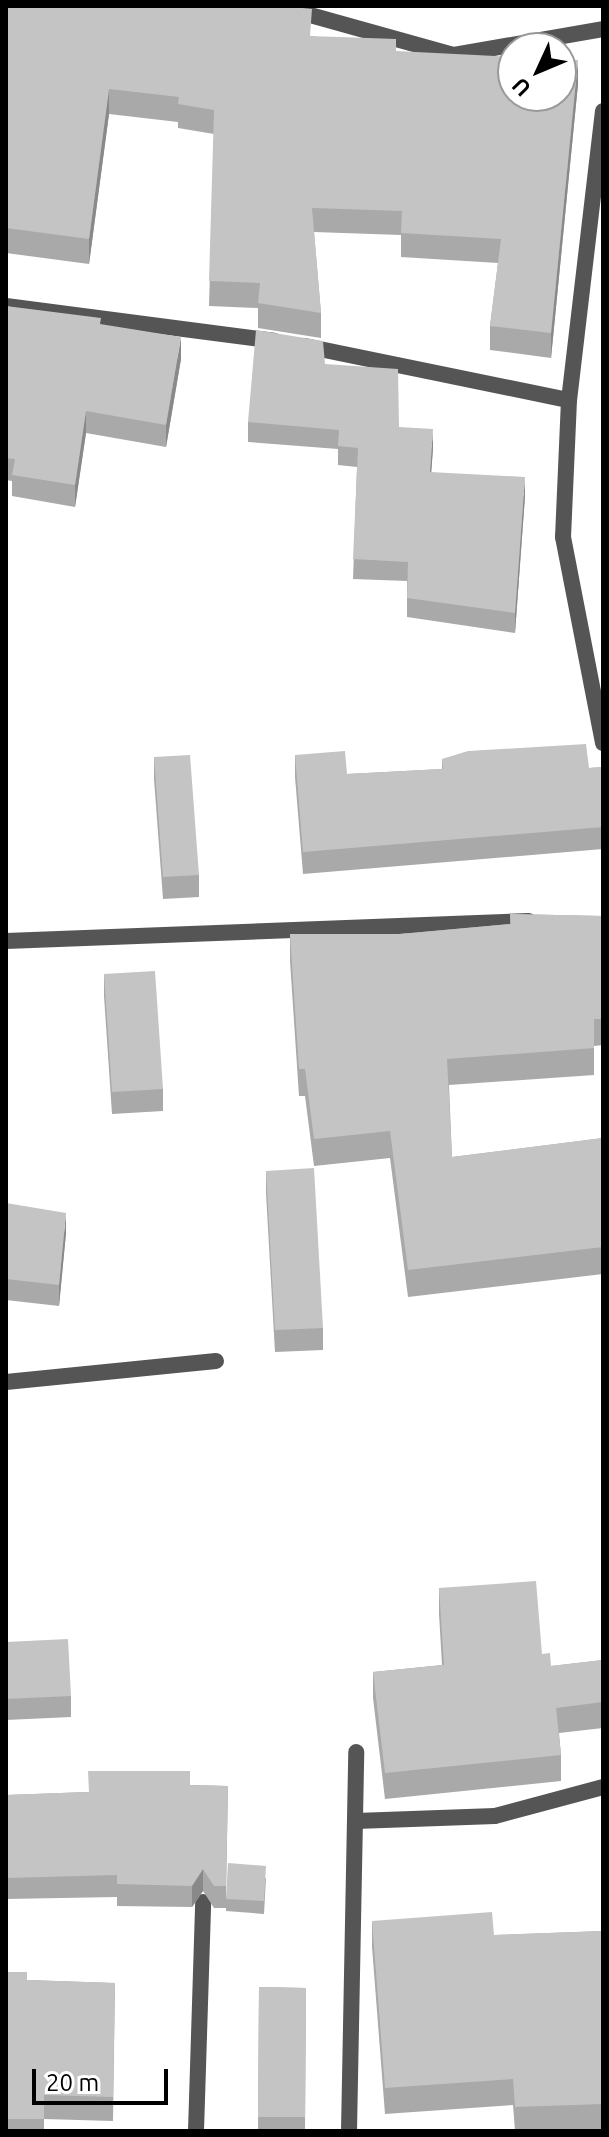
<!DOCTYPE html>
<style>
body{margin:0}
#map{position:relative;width:609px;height:2137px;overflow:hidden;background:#fff;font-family:Ubuntu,sans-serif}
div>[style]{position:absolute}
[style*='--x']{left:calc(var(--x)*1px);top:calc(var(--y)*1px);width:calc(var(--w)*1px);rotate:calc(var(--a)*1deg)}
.service>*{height:16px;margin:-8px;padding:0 8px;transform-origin:8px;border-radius:8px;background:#555}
.minor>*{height:16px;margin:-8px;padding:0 8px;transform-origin:8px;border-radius:8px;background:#555}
.wall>*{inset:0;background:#a9a9a9}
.shaded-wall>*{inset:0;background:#898989}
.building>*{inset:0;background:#c4c4c4}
span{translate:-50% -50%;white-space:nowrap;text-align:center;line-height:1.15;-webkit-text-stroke:7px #fff;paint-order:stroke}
.frame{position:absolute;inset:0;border:8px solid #000;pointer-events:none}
.north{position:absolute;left:497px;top:32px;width:80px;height:80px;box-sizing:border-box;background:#fff;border:2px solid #999;border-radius:50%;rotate:226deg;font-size:22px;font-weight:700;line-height:32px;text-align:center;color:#000}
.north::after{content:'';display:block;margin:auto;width:28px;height:36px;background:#000;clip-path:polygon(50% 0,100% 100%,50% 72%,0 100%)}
.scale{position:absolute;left:32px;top:2069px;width:136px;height:36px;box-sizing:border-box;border:4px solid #000;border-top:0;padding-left:10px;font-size:24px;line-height:28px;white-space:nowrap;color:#000;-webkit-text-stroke:6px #fff;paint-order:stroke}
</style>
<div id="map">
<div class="service">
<i style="--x:6;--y:1382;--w:211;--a:-5.7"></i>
<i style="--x:356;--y:1821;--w:139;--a:-2.1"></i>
<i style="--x:495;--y:1816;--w:112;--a:-15"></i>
<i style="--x:196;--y:2131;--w:229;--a:-88.2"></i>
<i style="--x:349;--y:2131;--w:379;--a:-88.9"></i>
</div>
<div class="minor">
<i style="--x:278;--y:6;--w:183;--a:15.6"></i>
<i style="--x:454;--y:55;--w:151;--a:-9.9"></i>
<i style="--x:603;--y:111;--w:291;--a:96.7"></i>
<i style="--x:569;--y:400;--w:137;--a:92.5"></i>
<i style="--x:563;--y:537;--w:210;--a:79"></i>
<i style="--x:6;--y:306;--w:270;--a:7.4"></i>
<i style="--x:305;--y:346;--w:269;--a:11.6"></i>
<i style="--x:6;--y:941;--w:523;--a:-2.19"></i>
</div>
<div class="wall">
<i style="clip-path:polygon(6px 6px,312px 36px,578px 84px,551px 358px,490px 350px,490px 326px,498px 263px,401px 257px,401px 235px,314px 232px,321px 313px,321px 338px,258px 328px,258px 308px,209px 306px,214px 134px,178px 128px,178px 122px,109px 114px,89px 264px,6px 253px)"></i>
<i style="clip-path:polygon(6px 306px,101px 325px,181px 359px,166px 447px,86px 433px,75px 507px,12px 496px,12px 481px,6px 480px)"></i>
<i style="clip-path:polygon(325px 364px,399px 427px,433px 448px,431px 472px,525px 496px,515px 633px,407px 617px,407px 581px,353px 579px,357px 467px,338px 465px,338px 449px,248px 442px,248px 422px)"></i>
<i style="clip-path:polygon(295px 755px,347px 774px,442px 769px,442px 759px,589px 768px,603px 767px,603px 849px,303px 874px,295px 777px)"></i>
<i style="clip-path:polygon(154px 757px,199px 875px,199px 897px,163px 899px,154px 779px)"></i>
<i style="clip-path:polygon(510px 914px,603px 916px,603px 1045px,594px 1046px,594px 1075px,449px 1085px,452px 1157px,603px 1138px,603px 1274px,408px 1297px,390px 1158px,314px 1166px,305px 1096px,299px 1096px,290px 961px,290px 934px,400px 934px,510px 924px)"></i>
<i style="clip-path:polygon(104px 974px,163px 1089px,163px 1111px,112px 1114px,104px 996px)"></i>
<i style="clip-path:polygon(266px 1171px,323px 1328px,323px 1350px,275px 1352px,266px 1193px)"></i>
<i style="clip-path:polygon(6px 1203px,66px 1233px,59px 1306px,6px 1300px)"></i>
<i style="clip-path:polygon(439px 1588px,542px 1654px,551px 1666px,603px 1660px,603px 1728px,559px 1733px,561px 1755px,561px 1781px,385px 1799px,373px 1698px,373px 1672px,442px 1665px,439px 1614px)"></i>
<i style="clip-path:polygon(6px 1642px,71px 1696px,71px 1717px,6px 1720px)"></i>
<i style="clip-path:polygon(190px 1785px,228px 1786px,226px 1896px,266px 1878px,264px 1914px,226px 1911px,226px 1904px,226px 1908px,214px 1908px,203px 1891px,192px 1907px,117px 1906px,117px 1897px,6px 1899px,6px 1795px,88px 1792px)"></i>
<i style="clip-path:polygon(372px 1921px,494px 1935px,603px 1931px,603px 2130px,515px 2131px,513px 2105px,385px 2114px,372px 1947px)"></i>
<i style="clip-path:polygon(6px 1972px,27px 1980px,115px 1983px,113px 2121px,44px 2119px,44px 2131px,6px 2131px)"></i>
<i style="clip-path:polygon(259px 1987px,306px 1988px,305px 2131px,258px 2131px)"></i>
</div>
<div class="shaded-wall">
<i style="clip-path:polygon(578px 60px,578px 84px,551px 358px,551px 333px)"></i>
<i style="clip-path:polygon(109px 89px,109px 114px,89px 264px,89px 239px)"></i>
<i style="clip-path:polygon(181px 337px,181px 359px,166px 447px,166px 425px)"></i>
<i style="clip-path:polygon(86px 411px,86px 433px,75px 507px,75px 485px)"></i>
<i style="clip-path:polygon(433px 429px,433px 448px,430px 491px,430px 472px)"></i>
<i style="clip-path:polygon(525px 477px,525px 496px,515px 633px,515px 613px)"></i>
<i style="clip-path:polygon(66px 1213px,66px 1233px,59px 1306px,59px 1285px)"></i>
<i style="clip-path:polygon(203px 1869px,203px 1891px,192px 1907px,192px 1886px)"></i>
</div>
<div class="building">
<i style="clip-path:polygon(6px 6px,283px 6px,312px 9px,310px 36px,396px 39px,396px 51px,513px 57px,513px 96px,561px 96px,561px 59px,578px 60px,551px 333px,490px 326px,501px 239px,401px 233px,402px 211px,312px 208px,321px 313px,258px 303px,260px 283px,209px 281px,214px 110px,178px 104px,179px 97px,109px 89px,89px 239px,6px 228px)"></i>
<i style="clip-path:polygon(6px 306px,101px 318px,100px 324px,181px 337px,166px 425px,86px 411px,75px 485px,12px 475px,15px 459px,6px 458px)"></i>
<i style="clip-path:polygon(256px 330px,323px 341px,325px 364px,398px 369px,399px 427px,433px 429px,430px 472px,525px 477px,515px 613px,407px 598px,408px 562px,353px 559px,358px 448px,338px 446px,339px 430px,248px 422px)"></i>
<i style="clip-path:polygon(586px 744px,589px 768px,603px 767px,603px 827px,303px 852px,295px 755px,345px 751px,347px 774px,443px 769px,442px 759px,468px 751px)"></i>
<i style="clip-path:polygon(190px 755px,199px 875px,163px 877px,154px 757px)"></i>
<i style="clip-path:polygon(510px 914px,603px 916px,603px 1019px,594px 1019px,594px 1048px,447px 1059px,452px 1157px,603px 1138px,603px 1247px,408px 1270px,390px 1131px,314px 1139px,305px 1069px,299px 1069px,290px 934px,400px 934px,511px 924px)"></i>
<i style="clip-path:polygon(155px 971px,163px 1089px,112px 1092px,104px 974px)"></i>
<i style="clip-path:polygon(314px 1168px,323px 1328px,275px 1330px,266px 1171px)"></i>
<i style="clip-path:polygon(6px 1203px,66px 1213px,59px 1285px,6px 1279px)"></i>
<i style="clip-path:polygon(536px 1581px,542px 1654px,550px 1653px,551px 1666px,603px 1660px,603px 1702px,556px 1708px,561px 1755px,385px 1773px,373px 1672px,444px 1665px,439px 1588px)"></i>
<i style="clip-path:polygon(68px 1639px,71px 1696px,6px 1699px,6px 1642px)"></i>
<i style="clip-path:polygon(88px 1771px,190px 1771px,190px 1785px,228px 1786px,226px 1886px,214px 1886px,203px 1869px,192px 1886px,117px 1884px,117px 1875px,6px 1878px,6px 1795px,89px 1792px)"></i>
<i style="clip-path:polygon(228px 1863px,266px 1866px,264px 1901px,226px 1899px)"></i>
<i style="clip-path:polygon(492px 1912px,494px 1935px,603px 1931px,603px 2104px,515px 2107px,513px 2079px,385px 2088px,372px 1921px)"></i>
<i style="clip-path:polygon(6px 1972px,27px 1972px,27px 1980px,115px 1983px,113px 2097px,44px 2095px,44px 2119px,6px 2119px)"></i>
<i style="clip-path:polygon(259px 1987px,306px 1988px,305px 2117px,258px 2117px)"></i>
</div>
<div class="frame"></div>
<div class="north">U</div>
<div class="scale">20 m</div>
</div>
